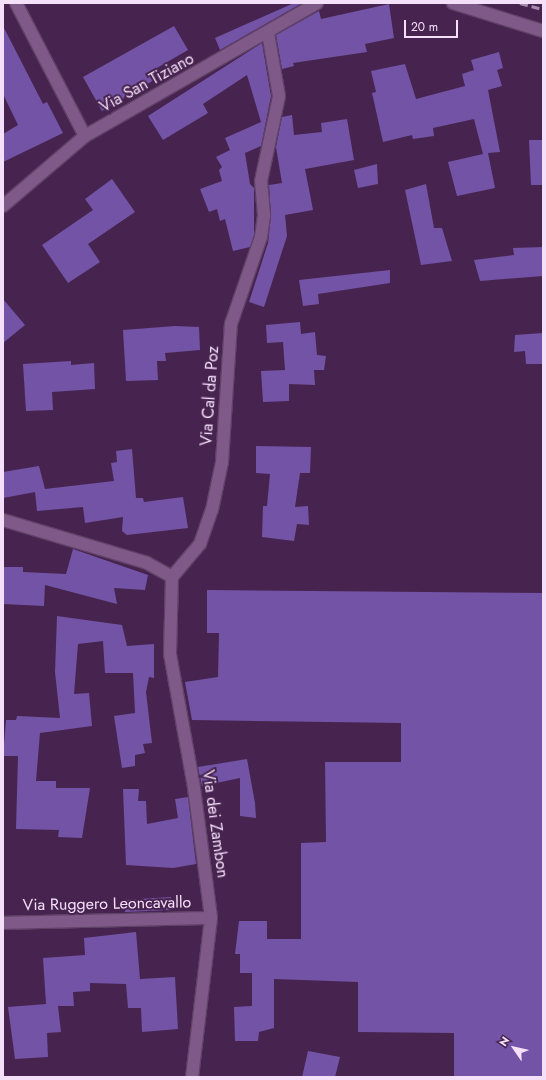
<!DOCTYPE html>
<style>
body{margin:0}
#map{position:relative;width:546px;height:1080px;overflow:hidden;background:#47244f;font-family:Jost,sans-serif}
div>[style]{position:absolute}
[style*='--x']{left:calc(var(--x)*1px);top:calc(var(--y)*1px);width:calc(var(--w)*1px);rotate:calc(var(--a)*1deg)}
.building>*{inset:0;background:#7353a5}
.roads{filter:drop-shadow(1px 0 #604267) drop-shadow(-1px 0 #604267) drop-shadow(0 1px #604267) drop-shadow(0 -1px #604267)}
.minor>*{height:12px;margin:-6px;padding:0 6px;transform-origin:6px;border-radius:6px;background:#7f5988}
.rail>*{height:3px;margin-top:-1.5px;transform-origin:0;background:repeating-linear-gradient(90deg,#a68bad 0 8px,transparent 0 12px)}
span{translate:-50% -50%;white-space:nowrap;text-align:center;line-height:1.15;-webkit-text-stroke:4px #47244f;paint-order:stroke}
.street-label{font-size:16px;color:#f5e0fa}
.frame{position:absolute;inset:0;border:4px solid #f5e0fa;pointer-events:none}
.north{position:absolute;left:494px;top:1028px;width:40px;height:40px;-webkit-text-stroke:3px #47244f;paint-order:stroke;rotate:304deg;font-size:11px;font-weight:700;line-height:16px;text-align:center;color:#f5e0fa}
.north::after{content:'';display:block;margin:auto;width:14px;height:18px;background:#f5e0fa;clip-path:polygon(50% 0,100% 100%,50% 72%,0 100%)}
.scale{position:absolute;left:404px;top:20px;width:54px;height:18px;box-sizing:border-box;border:2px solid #f5e0fa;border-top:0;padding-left:5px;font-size:12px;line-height:14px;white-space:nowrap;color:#f5e0fa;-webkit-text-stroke:3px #47244f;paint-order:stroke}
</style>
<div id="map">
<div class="building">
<i style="clip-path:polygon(294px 3px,302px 3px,220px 50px,215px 38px)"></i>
<i style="clip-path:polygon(389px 4px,394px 38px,365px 44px,367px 52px,293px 63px,294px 66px,282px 69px,276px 35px,319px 11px,321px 19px)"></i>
<i style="clip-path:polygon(3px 26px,43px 104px,47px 102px,63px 133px,3px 162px,3px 134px,18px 125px,3px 94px)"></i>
<i style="clip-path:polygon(174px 26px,188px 50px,150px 72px,154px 80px,102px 111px,83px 77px)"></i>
<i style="clip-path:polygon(262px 43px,271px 96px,261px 146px,245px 153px,250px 184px,254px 188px,254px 235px,250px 247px,233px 251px,225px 219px,220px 221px,217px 209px,209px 212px,200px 189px,222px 181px,219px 170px,222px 167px,216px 157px,230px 150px,225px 138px,261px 122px,247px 75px,203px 104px,208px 113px,163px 140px,148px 116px)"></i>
<i style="clip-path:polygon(499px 52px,503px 68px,497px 70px,502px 86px,488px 90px,500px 152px,488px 153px,495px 188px,457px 196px,448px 162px,483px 154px,474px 119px,433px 128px,434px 136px,413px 139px,412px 135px,383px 142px,372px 93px,376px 92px,371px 71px,405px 64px,416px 99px,465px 86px,462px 74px,474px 70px,471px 60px)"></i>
<i style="clip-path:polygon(292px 115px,294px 135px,322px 132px,321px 123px,347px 119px,354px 160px,305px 169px,313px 210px,285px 215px,287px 236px,264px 307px,249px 302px,268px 243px,271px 215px,269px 185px,282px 183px,276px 147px,282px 117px)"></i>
<i style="clip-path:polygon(529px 140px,543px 140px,543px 185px,531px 185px)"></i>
<i style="clip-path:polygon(377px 164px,378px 184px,358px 188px,354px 170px)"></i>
<i style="clip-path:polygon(112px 179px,135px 212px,88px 244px,100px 262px,68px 283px,42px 245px,93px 210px,85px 199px)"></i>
<i style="clip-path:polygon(426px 184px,434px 228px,442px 228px,452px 261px,421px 265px,405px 190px)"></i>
<i style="clip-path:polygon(543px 247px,543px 276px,480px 281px,474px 260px,514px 255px,513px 248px)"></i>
<i style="clip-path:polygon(390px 270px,390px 283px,318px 294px,319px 304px,303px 306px,299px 280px)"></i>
<i style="clip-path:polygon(3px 299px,25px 325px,3px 343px)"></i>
<i style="clip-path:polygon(300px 322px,301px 334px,315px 332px,317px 355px,326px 356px,324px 370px,314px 370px,315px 385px,289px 384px,289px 401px,263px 402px,261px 371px,285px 370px,283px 342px,267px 343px,266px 325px)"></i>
<i style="clip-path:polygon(175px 326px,199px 327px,200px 350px,165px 353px,166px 361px,157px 361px,158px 380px,126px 381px,123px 330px)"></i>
<i style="clip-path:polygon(543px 333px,543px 364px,526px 364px,525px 351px,514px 352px,515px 335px)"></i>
<i style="clip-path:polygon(71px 361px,71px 365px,94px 363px,95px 389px,52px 392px,53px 410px,26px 411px,23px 364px)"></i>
<i style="clip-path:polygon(256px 446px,311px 447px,310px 473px,300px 473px,295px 507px,308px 506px,309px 525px,297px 524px,294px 541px,262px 537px,263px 506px,267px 506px,270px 474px,256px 473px)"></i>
<i style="clip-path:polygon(132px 449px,136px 498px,143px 498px,144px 502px,183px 497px,188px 528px,127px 535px,122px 531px,123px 517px,85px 523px,83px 507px,37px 511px,35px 492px,3px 498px,3px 472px,39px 466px,45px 489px,114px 481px,111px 463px,117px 462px,116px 451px)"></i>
<i style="clip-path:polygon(73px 549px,148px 575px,145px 590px,114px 588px,117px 604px,45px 585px,44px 606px,3px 604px,3px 567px,23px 567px,23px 572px,66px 574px)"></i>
<i style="clip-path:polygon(207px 590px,543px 593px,543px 1077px,454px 1077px,454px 1033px,358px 1032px,358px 982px,274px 979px,274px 1028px,259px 1032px,258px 1041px,235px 1041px,234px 1007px,252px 1006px,252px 973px,240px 973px,240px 954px,235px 954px,239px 921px,267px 921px,267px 939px,301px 939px,301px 843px,326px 842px,325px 762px,401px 762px,401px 723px,192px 720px,185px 682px,218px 677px,219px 633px,207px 633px)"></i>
<i style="clip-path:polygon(57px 616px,122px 625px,127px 646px,154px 644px,154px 678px,149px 677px,146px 692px,152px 743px,143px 744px,145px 753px,135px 755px,135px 766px,122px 768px,114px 716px,135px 713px,133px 673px,105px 673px,103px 641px,78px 644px,74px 694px,89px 693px,92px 726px,40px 733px,36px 781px,56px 781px,56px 788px,90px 788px,82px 838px,58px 837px,59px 830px,16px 829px,18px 756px,3px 756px,6px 720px,16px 720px,17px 716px,60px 718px,55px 672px)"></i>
<i style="clip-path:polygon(247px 759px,255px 803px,256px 818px,240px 816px,240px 778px,202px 786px,198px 767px)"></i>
<i style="clip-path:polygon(123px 789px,139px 789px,138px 801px,146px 801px,147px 824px,178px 818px,175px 799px,188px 797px,196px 864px,173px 868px,126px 865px)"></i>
<i style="clip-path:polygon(171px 897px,171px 910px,125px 912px,124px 900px)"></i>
<i style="clip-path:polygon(136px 932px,140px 979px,175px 977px,178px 1029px,142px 1032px,141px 1008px,128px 1008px,126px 984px,90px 983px,90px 991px,73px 992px,74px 1006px,58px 1006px,61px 1032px,47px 1033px,48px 1057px,15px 1059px,8px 1007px,46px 1004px,43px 958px,85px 955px,84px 938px)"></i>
<i style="clip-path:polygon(308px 1051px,340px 1057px,335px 1077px,302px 1077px)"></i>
</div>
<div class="roads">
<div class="minor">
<i style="--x:16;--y:3;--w:150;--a:62.6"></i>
<i style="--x:453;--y:3;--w:94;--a:17.3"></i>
<i style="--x:3;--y:206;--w:108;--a:-40.5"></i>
<i style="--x:85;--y:136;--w:267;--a:-29.8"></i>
<i style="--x:3;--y:520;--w:150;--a:16.6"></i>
<i style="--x:147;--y:563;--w:29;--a:29"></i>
<i style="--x:172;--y:577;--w:43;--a:-49.7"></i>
<i style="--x:200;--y:544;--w:36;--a:-71"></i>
<i style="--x:212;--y:510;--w:49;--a:-78.2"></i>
<i style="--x:222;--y:462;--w:138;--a:-86.3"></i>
<i style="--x:231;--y:324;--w:92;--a:-71"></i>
<i style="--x:261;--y:237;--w:22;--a:-82"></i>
<i style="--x:264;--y:215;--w:34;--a:-95"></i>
<i style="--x:261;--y:181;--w:87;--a:-78"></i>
<i style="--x:279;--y:96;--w:64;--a:-99.9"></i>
<i style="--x:172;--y:577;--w:77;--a:91.5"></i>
<i style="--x:170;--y:654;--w:136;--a:79.8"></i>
<i style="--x:194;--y:788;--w:131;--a:82.5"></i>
<i style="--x:211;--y:918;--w:160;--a:96.8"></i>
<i style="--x:3;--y:923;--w:208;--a:-1.4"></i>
</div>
</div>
<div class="rail">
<i style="--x:520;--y:3;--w:24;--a:15"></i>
</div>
<div class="street-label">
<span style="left:147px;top:83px;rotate:-29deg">Via San Tiziano</span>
<span style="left:210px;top:396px;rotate:-86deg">Via Cal da Poz</span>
<span style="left:215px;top:824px;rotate:82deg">Via dei Zambon</span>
<span style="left:107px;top:904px;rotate:-1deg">Via Ruggero Leoncavallo</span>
</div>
<div class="frame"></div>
<div class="north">N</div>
<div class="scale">20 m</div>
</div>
